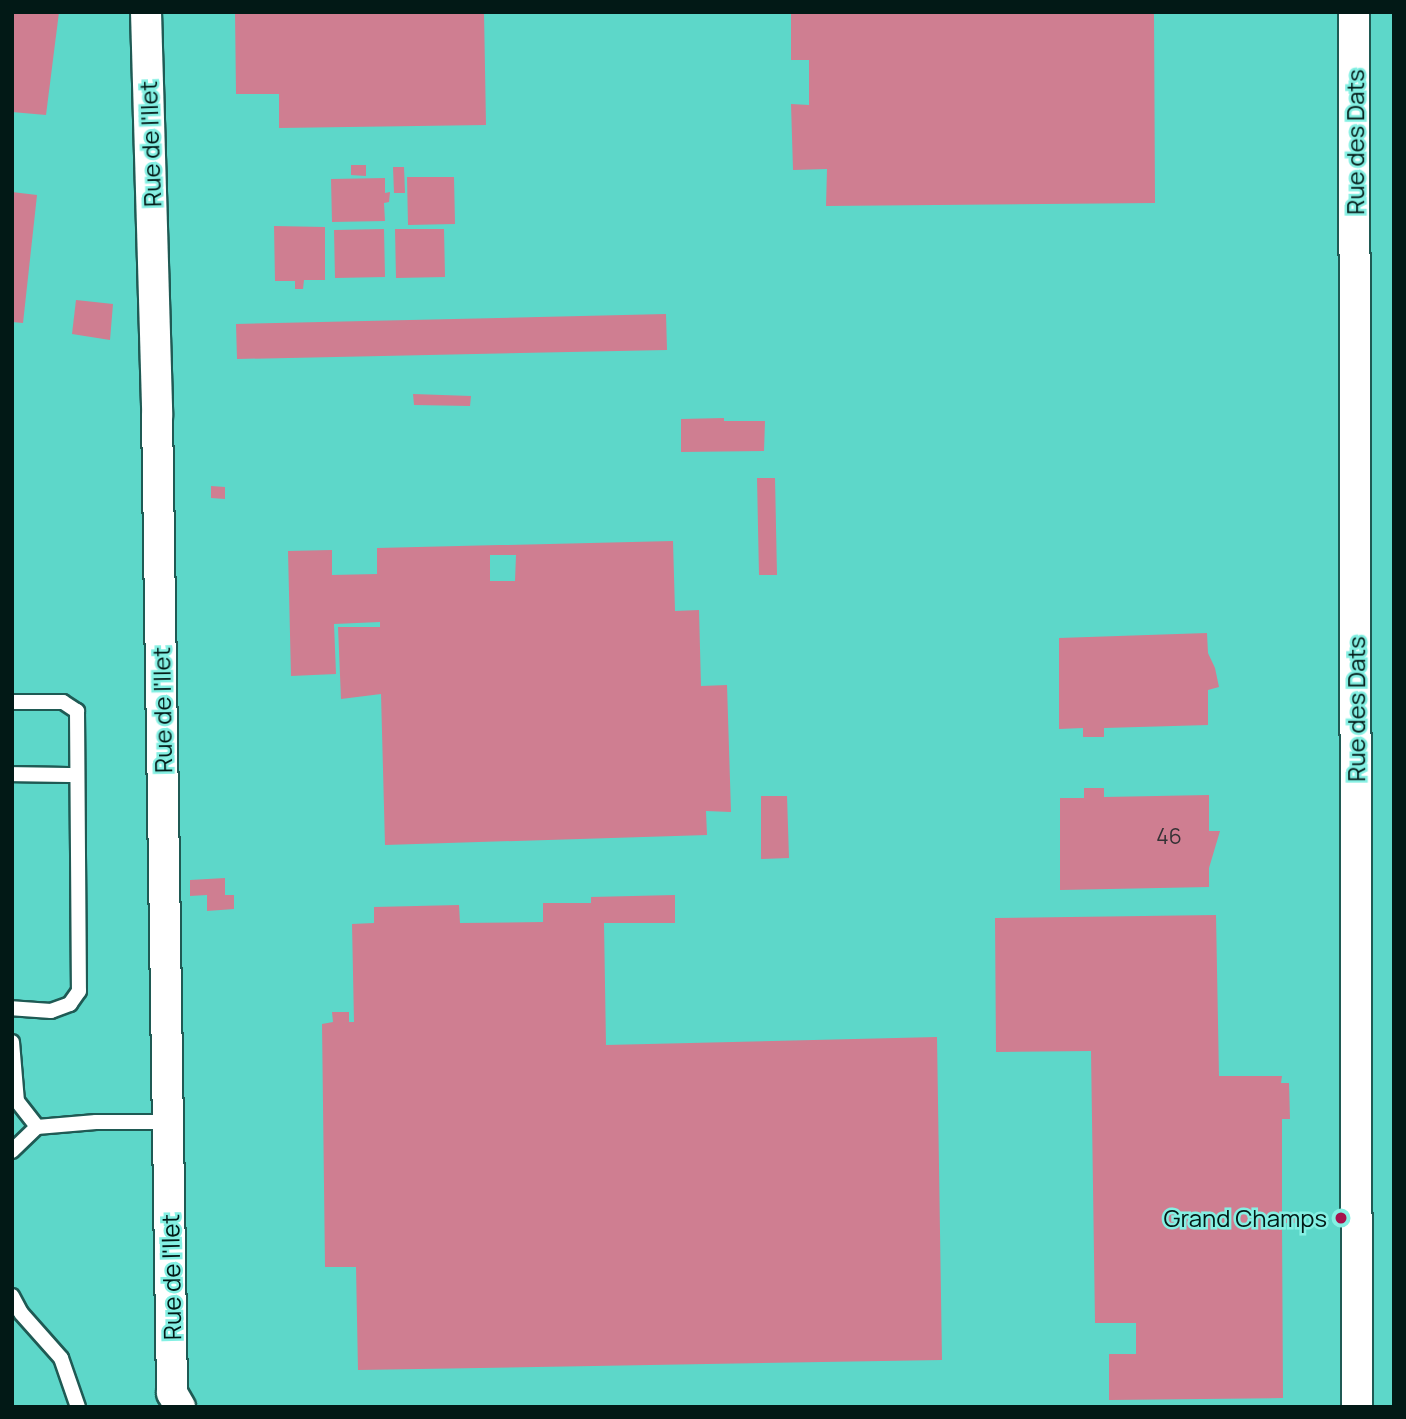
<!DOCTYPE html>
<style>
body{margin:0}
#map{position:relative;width:1406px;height:1419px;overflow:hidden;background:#76e3d6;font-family:Manrope,sans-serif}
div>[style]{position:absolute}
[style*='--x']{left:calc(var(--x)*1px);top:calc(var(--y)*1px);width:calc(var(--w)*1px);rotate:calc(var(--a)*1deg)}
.built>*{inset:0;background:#5dd7c9}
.building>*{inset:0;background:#cf7e91}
.roads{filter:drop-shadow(2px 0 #1f5a54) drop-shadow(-2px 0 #1f5a54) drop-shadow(0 2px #1f5a54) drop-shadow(0 -2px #1f5a54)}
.service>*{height:14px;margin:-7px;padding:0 7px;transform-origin:7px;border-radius:7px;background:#fff}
.minor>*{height:30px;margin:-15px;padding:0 15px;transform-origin:15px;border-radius:15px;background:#fff}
.dots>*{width:19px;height:19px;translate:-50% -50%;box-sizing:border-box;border:4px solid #84f0e3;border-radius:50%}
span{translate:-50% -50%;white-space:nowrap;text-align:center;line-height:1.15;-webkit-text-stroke:5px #84f0e3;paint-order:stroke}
.number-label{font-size:21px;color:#353235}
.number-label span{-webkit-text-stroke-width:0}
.street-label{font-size:24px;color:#021916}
.poi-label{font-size:24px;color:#021916}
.right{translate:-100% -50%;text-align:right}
.frame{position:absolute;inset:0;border:14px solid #021916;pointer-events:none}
</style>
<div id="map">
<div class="built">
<i style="clip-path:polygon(12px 12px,1394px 12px,1394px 1407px,12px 1407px)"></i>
</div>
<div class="building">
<i style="clip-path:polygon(12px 12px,59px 12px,46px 115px,12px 112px)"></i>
<i style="clip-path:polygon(235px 12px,484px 12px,486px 125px,279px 128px,279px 94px,236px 94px)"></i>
<i style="clip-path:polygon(791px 12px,1154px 12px,1155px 203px,826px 206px,827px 169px,793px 170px,791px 104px,809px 105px,809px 60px,791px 60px)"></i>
<i style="clip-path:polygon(351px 165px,366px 165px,366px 176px,351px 175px)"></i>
<i style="clip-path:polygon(393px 167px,404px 167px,405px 193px,394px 193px)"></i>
<i style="clip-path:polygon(407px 177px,454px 177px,455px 224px,408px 225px)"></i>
<i style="clip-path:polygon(385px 178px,385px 193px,390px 192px,389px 202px,384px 203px,385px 221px,332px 222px,331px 179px)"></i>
<i style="clip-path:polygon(12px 192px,37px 195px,23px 323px,12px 322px)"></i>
<i style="clip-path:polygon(274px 226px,325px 227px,325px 280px,304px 280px,303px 289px,295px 289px,295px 281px,275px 281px)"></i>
<i style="clip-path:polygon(384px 229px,385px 277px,335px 278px,334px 230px)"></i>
<i style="clip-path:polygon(395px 229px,444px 229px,445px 277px,396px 278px)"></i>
<i style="clip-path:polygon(76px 300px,113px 304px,110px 340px,72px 334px)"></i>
<i style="clip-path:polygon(666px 314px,667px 350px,237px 359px,236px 324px)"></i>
<i style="clip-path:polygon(413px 394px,471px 396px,470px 406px,414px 405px)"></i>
<i style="clip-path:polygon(724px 418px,724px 421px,765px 421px,764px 451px,681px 452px,681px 419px)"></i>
<i style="clip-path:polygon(757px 478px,775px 478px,777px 575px,759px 575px)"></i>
<i style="clip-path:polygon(211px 486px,225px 487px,225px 499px,211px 498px)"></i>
<i style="clip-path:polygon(evenodd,673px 541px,675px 611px,699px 610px,701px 686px,727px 685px,731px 812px,706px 811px,707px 835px,385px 845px,381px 694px,341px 699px,338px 627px,380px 627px,380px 622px,334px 624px,336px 674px,291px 676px,288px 551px,332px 550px,332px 575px,377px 574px,377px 548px,673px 541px,490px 555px,516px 555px,515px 581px,490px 581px,490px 555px)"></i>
<i style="clip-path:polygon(1207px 633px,1208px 653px,1215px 668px,1219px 687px,1208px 690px,1208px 725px,1104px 728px,1104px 737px,1083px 737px,1083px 728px,1059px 729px,1059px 638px)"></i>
<i style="clip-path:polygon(1084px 788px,1104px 788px,1104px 797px,1209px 795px,1209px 831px,1220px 831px,1209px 868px,1209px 887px,1060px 890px,1060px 798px,1084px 798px)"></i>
<i style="clip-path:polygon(761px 796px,787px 796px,789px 858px,761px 859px)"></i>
<i style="clip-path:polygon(225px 878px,225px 895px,234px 895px,234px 909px,207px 911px,207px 895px,190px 896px,190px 880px)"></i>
<i style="clip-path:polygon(675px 895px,675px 923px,604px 923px,606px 1045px,937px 1037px,942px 1360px,358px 1370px,356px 1267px,325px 1267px,322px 1024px,333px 1022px,332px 1012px,349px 1012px,349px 1022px,354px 1022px,352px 924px,374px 923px,374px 907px,459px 905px,460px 923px,543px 922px,543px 903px,591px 903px,591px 897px)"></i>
<i style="clip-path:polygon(1216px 915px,1219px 1076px,1282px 1076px,1281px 1083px,1289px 1083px,1290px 1119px,1282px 1119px,1282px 1212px,1296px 1212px,1296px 1223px,1282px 1223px,1283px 1398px,1109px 1400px,1109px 1354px,1136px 1354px,1136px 1323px,1095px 1323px,1091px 1051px,996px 1052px,995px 918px)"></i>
</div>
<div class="roads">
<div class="service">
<i style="--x:12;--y:702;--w:51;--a:0"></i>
<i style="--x:63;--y:702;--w:17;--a:33"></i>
<i style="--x:77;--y:711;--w:280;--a:89.6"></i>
<i style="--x:79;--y:991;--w:16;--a:125"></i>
<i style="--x:70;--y:1004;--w:20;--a:160"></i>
<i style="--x:51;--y:1011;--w:39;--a:-176"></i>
<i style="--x:12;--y:774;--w:65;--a:0.9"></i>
<i style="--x:12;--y:1042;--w:59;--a:85.2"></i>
<i style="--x:17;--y:1101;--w:33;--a:52"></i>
<i style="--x:12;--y:1151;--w:35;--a:-44"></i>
<i style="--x:37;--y:1127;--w:59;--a:-4.8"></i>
<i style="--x:96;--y:1122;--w:72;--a:0"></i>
<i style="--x:12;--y:1296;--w:19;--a:62"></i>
<i style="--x:21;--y:1313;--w:60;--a:48.4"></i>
<i style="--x:61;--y:1358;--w:52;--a:70.9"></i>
</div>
<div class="minor">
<i style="--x:146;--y:12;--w:402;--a:88.4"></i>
<i style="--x:157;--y:414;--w:979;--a:89.12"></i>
<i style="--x:172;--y:1393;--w:16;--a:60"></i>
<i style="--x:1354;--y:12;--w:1395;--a:89.88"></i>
</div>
</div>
<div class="dots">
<i style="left:1341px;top:1218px;background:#a6124d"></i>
</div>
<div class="number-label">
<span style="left:1169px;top:836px">46</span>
</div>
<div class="street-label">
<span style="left:1355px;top:142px;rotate:-90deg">Rue des Dats</span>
<span style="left:150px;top:144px;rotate:-92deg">Rue de l'Ilet</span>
<span style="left:1356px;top:709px;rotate:-90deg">Rue des Dats</span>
<span style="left:162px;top:710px;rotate:-91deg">Rue de l'Ilet</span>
<span style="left:171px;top:1277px;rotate:-91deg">Rue de l'Ilet</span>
</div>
<div class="poi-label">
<span class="right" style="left:1327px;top:1218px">Grand Champs</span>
</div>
<div class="frame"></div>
</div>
